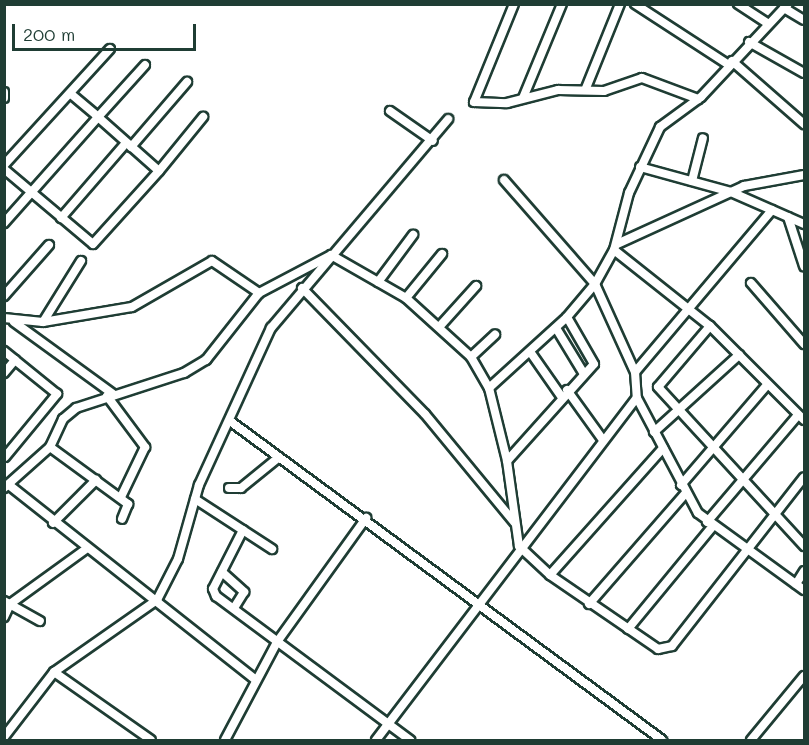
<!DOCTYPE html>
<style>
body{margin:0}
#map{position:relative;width:809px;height:745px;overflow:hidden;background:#fff;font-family:Mali,sans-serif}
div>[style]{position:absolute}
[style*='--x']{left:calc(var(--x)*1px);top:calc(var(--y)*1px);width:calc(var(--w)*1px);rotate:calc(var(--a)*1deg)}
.roads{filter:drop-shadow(2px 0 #1f3d34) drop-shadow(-2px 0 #1f3d34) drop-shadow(0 2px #1f3d34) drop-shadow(0 -2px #1f3d34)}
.minor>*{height:8px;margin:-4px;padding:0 4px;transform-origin:4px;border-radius:4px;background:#fff}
span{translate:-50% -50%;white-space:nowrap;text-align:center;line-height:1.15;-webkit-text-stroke:6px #fff;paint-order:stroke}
.frame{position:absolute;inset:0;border:6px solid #1f3d34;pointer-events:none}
.scale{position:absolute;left:12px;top:24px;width:184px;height:27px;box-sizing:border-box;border:3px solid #1f3d34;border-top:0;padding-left:8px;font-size:18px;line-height:21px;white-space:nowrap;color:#1f3d34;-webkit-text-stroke:4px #fff;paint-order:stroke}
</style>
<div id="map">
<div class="roads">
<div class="minor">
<i style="--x:514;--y:4;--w:106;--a:112.2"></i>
<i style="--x:474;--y:102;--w:33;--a:2"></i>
<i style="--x:507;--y:103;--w:53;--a:-14.3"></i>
<i style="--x:558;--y:90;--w:46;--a:1.2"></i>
<i style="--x:604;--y:91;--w:40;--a:-18.9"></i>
<i style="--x:642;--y:78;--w:60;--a:20.6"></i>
<i style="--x:635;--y:4;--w:112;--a:33"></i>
<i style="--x:738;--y:4;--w:35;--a:33"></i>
<i style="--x:784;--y:8;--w:23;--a:31"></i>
<i style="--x:749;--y:42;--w:63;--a:29.4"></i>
<i style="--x:732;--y:61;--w:96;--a:41.2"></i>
<i style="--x:586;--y:88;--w:91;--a:-68"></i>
<i style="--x:4;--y:92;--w:6;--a:90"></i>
<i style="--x:71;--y:94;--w:35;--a:40"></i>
<i style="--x:98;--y:117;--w:70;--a:-47.9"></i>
<i style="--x:523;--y:98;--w:102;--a:-67.5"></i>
<i style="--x:390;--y:111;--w:52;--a:34.9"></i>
<i style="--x:131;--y:147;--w:86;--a:-49.3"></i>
<i style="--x:4;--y:165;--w:157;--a:-47.6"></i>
<i style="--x:640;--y:167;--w:94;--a:15.4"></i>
<i style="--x:731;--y:192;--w:80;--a:23.7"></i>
<i style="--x:4;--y:169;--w:116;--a:40.1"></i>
<i style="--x:93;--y:244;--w:98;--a:-47.9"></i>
<i style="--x:504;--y:180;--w:138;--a:48.8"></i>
<i style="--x:595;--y:284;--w:97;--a:65.6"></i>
<i style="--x:692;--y:181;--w:44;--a:-75.7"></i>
<i style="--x:772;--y:210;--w:212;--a:130.2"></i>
<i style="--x:635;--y:372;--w:26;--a:86"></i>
<i style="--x:637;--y:398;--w:130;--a:62.1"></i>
<i style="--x:698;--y:513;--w:131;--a:36"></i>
<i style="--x:788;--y:217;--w:52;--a:71.9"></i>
<i style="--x:61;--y:218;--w:99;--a:-49.1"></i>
<i style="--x:4;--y:223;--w:142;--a:-48.4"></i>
<i style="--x:98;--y:117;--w:81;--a:41.5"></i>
<i style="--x:159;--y:171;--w:70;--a:-50.8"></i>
<i style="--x:617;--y:244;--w:140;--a:-24.5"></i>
<i style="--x:744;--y:186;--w:61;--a:-10.4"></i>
<i style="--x:614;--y:250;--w:122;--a:38.4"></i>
<i style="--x:710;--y:326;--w:133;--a:45"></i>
<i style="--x:378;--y:282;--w:59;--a:-53.3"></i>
<i style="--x:751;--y:283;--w:81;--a:49"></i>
<i style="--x:302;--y:288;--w:176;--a:45.7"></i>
<i style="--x:425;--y:414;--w:141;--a:50.5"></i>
<i style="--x:4;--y:296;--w:68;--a:-48.6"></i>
<i style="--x:406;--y:298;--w:57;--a:-50.7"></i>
<i style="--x:4;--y:318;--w:39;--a:6"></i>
<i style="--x:43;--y:322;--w:90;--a:-9.6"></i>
<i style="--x:132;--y:307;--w:92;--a:-29.9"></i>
<i style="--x:212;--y:261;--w:57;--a:34.2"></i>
<i style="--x:14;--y:322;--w:122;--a:36"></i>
<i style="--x:43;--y:322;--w:72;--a:-58.1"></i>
<i style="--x:440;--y:326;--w:54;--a:-48"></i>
<i style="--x:710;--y:326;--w:80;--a:130.4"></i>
<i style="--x:658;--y:387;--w:216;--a:47.4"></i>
<i style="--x:556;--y:328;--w:54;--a:58.7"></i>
<i style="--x:4;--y:351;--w:14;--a:39"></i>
<i style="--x:15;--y:360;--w:17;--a:130"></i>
<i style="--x:531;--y:353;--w:52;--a:55.1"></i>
<i style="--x:471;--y:357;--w:33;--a:-43"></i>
<i style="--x:489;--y:388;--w:105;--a:-42.3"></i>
<i style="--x:567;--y:317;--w:43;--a:-49.7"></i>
<i style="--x:595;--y:284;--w:39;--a:-61"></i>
<i style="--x:614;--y:250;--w:59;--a:-75.3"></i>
<i style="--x:629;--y:193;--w:73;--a:-64.8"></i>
<i style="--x:660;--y:127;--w:51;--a:-36.2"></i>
<i style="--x:701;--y:97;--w:127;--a:-46.9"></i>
<i style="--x:567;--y:390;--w:62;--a:54.2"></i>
<i style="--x:107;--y:396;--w:64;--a:53.3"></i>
<i style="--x:145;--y:447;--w:55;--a:115.6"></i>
<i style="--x:230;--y:421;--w:537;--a:36.44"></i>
<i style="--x:654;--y:432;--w:115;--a:-42.2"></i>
<i style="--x:50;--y:447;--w:97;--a:36.2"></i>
<i style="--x:128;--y:504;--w:16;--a:112"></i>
<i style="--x:5;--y:457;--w:82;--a:-50.5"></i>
<i style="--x:57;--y:394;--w:54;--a:-141"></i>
<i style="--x:507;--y:461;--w:130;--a:-48.1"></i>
<i style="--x:594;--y:364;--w:54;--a:-119.9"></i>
<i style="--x:9;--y:485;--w:313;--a:38.3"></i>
<i style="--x:681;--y:485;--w:132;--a:-49.3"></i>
<i style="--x:4;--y:488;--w:62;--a:-41.7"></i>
<i style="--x:50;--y:447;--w:31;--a:-65"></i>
<i style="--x:63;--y:419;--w:17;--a:-40"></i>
<i style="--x:76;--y:408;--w:114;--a:-18"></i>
<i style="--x:184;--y:373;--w:26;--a:-31"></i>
<i style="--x:206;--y:360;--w:85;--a:-51.7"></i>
<i style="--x:259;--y:293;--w:81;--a:-27.8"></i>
<i style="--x:331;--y:255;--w:86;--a:29.8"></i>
<i style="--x:406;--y:298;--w:88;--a:42.2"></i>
<i style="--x:471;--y:357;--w:36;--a:60"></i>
<i style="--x:489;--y:388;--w:75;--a:76.1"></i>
<i style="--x:507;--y:461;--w:86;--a:82"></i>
<i style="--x:519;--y:546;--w:42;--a:43.1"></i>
<i style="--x:550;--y:575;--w:131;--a:34.4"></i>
<i style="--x:658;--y:649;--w:14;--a:-12"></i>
<i style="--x:672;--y:646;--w:214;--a:-52"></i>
<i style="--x:229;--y:488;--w:12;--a:0"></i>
<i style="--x:241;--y:488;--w:49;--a:-39.2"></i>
<i style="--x:195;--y:499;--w:92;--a:33"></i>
<i style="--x:707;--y:522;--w:140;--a:-49.6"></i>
<i style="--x:53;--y:523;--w:61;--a:-45"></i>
<i style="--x:243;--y:530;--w:66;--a:117"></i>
<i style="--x:213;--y:589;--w:8;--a:67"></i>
<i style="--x:216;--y:596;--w:242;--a:36.6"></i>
<i style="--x:222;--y:572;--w:30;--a:42"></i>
<i style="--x:244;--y:592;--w:19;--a:122"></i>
<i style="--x:550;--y:575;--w:170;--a:-48.3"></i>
<i style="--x:796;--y:584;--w:15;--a:-58"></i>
<i style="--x:4;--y:601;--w:41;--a:29.1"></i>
<i style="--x:589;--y:604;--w:146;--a:-48.9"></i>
<i style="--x:4;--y:617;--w:14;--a:-65"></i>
<i style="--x:10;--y:604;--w:94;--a:-35.9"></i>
<i style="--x:628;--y:629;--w:132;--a:-50.5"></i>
<i style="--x:54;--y:672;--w:118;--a:35"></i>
<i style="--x:4;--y:737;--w:82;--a:-52.4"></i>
<i style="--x:54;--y:672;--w:126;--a:-35"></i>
<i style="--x:157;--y:600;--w:46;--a:-62.9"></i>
<i style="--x:178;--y:559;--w:77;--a:-74.2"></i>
<i style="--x:199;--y:485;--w:173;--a:-65.4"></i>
<i style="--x:271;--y:328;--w:274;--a:-49.7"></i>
<i style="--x:225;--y:740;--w:111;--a:-62"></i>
<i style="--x:277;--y:642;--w:153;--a:-54.3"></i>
<i style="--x:376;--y:740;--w:430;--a:-52.7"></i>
<i style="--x:751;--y:740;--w:83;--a:-50.4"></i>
</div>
</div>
<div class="frame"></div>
<div class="scale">200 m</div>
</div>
